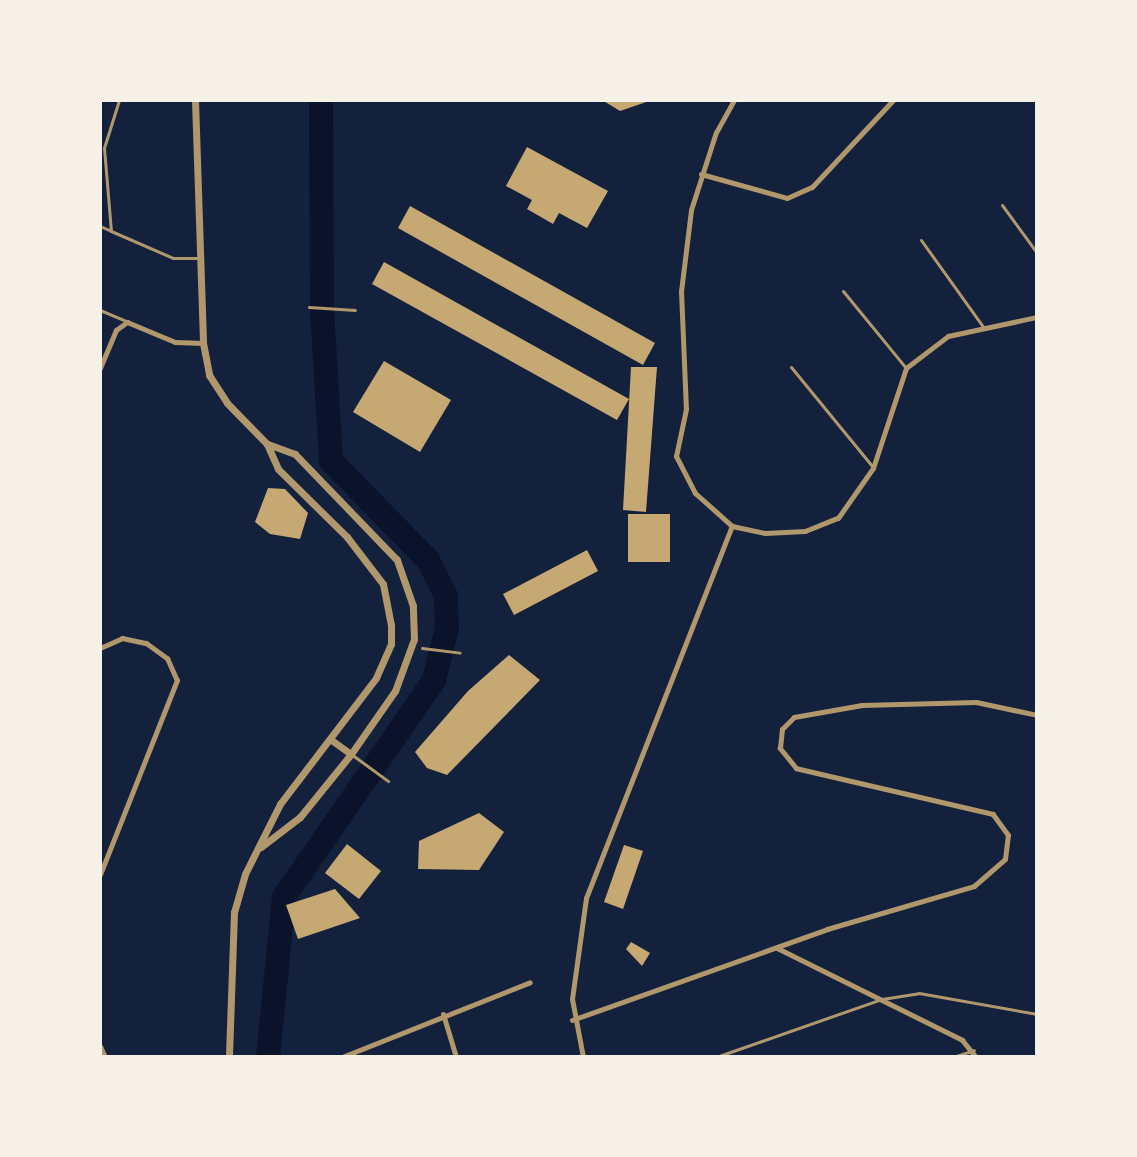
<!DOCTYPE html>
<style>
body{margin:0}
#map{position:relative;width:1137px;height:1157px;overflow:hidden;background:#14213d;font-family:"Noto Sans",sans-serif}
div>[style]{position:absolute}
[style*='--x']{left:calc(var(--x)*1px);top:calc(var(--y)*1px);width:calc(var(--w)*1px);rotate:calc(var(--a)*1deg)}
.river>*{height:24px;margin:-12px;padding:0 12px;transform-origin:12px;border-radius:12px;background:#0b132b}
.building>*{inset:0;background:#c6a872}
.service>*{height:3px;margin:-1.5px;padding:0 1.5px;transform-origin:1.5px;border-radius:1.5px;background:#b1986c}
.minor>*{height:5px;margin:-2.5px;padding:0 2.5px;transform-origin:2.5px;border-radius:2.5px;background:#b1986c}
.tertiary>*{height:7px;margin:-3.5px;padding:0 3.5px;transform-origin:3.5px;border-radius:3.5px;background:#b1986c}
span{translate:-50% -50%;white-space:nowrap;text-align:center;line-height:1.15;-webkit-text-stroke:6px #f6f1e7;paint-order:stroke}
.frame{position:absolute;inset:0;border:102px solid #f6f1e7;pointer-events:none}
</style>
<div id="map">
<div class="river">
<i style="--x:268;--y:1057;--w:161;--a:-84.3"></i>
<i style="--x:284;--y:897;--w:264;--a:-55.3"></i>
<i style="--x:434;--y:680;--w:54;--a:-76"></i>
<i style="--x:447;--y:628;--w:32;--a:-92"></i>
<i style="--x:446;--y:596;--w:40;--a:-116.6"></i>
<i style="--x:428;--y:560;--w:139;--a:-134.4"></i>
<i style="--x:331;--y:461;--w:152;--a:-93.4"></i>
<i style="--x:322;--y:309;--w:209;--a:-90.3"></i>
</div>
<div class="building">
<i style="clip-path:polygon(602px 100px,652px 100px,620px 111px)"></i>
<i style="clip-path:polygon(527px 147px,608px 191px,587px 228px,559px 213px,553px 224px,527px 209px,532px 200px,506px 186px)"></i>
<i style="clip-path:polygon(410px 206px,655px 343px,643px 365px,398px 228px)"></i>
<i style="clip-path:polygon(384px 262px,629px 399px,617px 420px,372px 284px)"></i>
<i style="clip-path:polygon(384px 361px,451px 400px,420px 452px,353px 412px)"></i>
<i style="clip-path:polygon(631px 367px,657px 367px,646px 512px,623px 510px)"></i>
<i style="clip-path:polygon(268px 488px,285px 489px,308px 513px,300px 539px,270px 534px,255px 522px)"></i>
<i style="clip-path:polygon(628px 514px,670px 514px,670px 562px,628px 562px)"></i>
<i style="clip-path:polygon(587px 550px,598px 571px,514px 615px,503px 594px)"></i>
<i style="clip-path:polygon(509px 655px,540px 680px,447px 775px,427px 768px,415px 752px,468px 691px)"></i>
<i style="clip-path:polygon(479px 813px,504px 832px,479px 870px,418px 869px,419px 841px)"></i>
<i style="clip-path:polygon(347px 844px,381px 871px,359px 899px,325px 873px)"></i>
<i style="clip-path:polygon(624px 845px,643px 851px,623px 909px,604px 902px)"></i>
<i style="clip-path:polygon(335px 889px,360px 918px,298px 939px,286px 905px)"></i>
<i style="clip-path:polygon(631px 942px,650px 953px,642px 966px,626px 949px)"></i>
</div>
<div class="service">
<i style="--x:119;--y:100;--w:50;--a:107.4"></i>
<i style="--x:104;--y:148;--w:83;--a:85.2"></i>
<i style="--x:111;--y:231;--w:68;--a:23.5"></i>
<i style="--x:173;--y:258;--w:27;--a:0"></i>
<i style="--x:1002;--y:205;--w:59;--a:53.9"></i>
<i style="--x:100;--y:226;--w:12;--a:24"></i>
<i style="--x:921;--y:240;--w:108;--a:54.4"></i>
<i style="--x:843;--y:291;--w:99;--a:50.7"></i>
<i style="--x:309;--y:307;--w:46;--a:3.7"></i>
<i style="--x:100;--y:310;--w:28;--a:23"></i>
<i style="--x:791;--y:367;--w:128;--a:50.7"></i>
<i style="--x:422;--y:648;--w:38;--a:7"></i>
<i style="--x:351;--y:754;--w:46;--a:36.1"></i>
<i style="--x:716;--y:1057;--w:176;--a:-19.3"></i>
<i style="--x:882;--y:999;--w:37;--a:-9"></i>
<i style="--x:919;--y:993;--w:120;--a:10.1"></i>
<i style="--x:953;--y:1057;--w:22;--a:-18"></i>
</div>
<div class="minor">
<i style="--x:734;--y:100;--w:37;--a:119"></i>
<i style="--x:716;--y:132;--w:82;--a:107.8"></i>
<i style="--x:691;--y:210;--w:82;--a:97"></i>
<i style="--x:681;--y:291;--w:118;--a:87.6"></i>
<i style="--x:686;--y:409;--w:48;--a:102"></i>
<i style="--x:676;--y:456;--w:42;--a:62.8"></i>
<i style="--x:695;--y:493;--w:50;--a:41.7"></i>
<i style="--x:732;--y:526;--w:34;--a:12"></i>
<i style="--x:765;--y:533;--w:40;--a:-2.9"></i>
<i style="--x:805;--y:531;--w:35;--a:-22"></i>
<i style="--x:838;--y:518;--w:61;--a:-55"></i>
<i style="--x:873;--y:468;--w:105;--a:-71.7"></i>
<i style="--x:906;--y:368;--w:53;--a:-37.3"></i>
<i style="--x:948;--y:336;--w:91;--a:-12.1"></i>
<i style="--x:701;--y:174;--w:89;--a:15.6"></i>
<i style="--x:787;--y:198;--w:27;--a:-24"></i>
<i style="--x:812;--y:187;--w:119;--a:-47"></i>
<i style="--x:100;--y:368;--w:41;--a:-67.2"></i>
<i style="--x:116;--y:330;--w:14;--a:-36"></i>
<i style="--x:127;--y:322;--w:52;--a:22.6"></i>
<i style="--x:175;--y:342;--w:28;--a:2"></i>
<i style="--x:100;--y:648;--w:24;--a:-24"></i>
<i style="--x:122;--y:638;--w:25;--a:12"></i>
<i style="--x:146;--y:643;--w:26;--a:36"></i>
<i style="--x:167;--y:658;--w:24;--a:66"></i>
<i style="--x:177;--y:680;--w:209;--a:111.6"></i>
<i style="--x:777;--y:948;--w:207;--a:26.4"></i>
<i style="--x:962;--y:1040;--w:22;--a:51"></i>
<i style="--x:443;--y:1014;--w:45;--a:73.2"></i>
<i style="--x:572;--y:1020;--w:271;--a:-19.6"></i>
<i style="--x:827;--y:929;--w:153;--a:-16.3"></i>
<i style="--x:974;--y:886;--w:41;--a:-41.1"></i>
<i style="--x:1005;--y:859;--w:24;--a:-83"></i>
<i style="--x:1008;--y:835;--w:26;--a:-126"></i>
<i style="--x:993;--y:814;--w:202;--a:-166.9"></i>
<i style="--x:796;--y:768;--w:26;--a:-129"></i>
<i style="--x:780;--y:748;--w:19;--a:-84"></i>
<i style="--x:782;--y:729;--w:17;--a:-45"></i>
<i style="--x:794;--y:717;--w:69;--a:-10"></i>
<i style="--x:862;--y:705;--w:114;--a:-1.5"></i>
<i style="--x:976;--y:702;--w:62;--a:12"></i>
<i style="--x:100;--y:1046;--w:12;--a:66"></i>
<i style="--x:342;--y:1057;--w:202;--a:-21.7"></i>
<i style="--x:583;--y:1057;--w:59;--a:-100.7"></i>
<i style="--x:572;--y:999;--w:102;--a:-82.1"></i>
<i style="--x:586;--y:898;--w:400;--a:-68.6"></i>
</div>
<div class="tertiary">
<i style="--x:195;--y:100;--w:243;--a:88.1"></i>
<i style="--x:203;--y:343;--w:33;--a:79"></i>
<i style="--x:209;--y:375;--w:33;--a:57"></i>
<i style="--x:227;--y:403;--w:57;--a:45.7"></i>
<i style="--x:267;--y:444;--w:27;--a:66"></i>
<i style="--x:278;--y:469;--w:97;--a:44.6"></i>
<i style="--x:347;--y:537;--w:59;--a:52.5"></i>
<i style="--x:383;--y:584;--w:42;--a:79"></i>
<i style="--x:391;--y:625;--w:19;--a:90"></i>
<i style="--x:391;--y:644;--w:37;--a:114"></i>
<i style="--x:376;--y:678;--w:158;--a:127.3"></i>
<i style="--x:280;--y:804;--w:78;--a:116.6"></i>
<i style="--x:245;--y:874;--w:40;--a:106"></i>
<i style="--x:234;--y:912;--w:145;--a:92"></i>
<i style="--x:330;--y:739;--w:26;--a:36"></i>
<i style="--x:261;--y:847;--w:49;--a:-37.6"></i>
<i style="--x:300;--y:817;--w:81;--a:-51"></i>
<i style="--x:351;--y:754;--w:77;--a:-55.1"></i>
<i style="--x:395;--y:691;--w:55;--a:-69.9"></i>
<i style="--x:414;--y:639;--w:33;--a:-92"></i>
<i style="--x:413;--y:606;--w:49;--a:-109.2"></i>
<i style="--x:397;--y:560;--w:147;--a:-133.9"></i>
<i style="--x:295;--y:454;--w:30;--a:-160"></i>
</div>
<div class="frame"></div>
</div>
